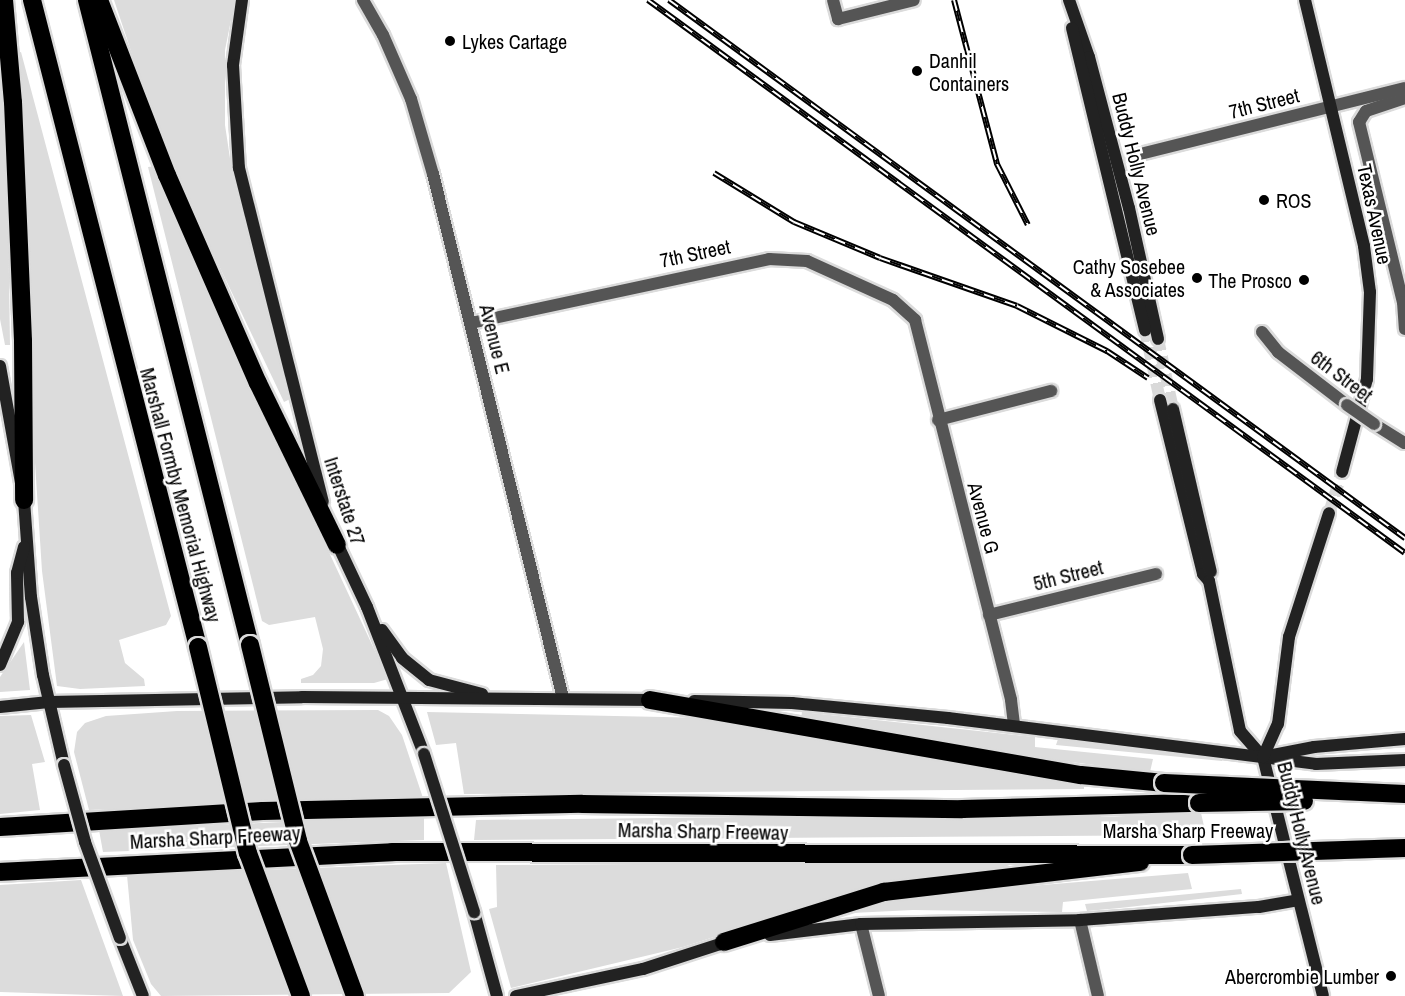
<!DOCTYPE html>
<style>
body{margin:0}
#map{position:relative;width:1405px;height:996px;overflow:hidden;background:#fff;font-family:"Archivo Narrow",sans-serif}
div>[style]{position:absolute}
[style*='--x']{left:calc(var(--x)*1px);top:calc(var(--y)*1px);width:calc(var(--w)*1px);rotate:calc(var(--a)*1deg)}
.green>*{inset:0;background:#dcdcdc}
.secondary-tunnel>*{height:12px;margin-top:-6px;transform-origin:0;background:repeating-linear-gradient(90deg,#d9d9d9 0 12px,transparent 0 18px)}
.roads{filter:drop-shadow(2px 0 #dbdbdb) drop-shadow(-2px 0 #dbdbdb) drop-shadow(0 2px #dbdbdb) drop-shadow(0 -2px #dbdbdb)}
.street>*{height:12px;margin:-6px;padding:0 6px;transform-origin:6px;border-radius:6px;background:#555}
.secondary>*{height:12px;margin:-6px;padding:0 6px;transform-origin:6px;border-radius:6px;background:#222}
.highway>*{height:18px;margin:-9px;padding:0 9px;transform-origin:9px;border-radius:9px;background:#000}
.rail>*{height:6px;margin-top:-3px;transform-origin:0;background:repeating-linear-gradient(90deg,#fff 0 11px,#000 0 22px);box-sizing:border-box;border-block:2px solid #000}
.bridges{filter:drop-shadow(2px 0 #dbdbdb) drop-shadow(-2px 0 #dbdbdb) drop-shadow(0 2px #dbdbdb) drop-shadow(0 -2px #dbdbdb)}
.street-bridge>*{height:12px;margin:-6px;padding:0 6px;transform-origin:6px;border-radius:6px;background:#555}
.secondary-bridge>*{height:12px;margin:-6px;padding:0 6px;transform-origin:6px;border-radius:6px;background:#222}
.highway-bridge>*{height:18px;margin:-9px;padding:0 9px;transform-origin:9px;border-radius:9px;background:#000}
.dots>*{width:16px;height:16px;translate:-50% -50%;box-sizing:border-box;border:3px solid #fff;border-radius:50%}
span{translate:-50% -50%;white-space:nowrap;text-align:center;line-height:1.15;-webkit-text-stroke:5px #fff;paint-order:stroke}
.poi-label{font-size:20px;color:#000}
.left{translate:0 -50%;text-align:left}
.right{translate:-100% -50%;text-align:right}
.street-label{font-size:20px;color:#000}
</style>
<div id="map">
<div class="green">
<i style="clip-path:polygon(114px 0,235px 0,225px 50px,225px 125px,231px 165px,290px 399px,284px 402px,192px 209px,158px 132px)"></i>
<i style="clip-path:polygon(0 42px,7px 136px,10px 345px,5px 345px,0 319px)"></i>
<i style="clip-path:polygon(21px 52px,171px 616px,166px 625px,119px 640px,125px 663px,144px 679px,145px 686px,80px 689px,57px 686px,42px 571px,32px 416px,31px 293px,17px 53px)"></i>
<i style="clip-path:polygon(157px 166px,266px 417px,388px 679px,374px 683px,301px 683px,301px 679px,313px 675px,321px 666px,323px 649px,315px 617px,269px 625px,262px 621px,148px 167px)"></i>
<i style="clip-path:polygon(24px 642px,30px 690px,0 692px,0 677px)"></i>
<i style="clip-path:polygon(378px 710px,389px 716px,402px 735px,423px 798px,89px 810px,74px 752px,77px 732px,85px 723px,106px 716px,177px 711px)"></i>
<i style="clip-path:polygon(427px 712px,710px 718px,1084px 783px,1084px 789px,464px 794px,456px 743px,436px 745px)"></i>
<i style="clip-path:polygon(802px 712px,1035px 737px,1035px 747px,1153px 759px,1150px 772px,1023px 756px,801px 718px)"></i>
<i style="clip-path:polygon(31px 715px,45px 762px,32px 764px,40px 810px,0 814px,0 716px)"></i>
<i style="clip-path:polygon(1058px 739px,1223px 757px,1222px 761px,1056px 745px)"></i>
<i style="clip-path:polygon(1100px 813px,1101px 817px,1201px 813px,1206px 835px,474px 840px,476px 820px)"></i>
<i style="clip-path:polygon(424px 816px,424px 840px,103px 852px,99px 830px)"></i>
<i style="clip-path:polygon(1021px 861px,999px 869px,878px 884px,683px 947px,511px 988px,489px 909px,497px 907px,496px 865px)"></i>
<i style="clip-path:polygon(446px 863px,471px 972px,449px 993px,161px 996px,151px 984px,133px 940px,127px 875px)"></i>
<i style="clip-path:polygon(1188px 873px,1192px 889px,1063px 902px,1062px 912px,913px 910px,852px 913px,851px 908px,898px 897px,994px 886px,1018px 887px)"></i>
<i style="clip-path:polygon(81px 880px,123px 996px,0 992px,0 885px)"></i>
<i style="clip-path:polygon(1241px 889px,1242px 894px,1120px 908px,1087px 911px,1085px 904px)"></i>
</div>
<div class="secondary-tunnel">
<i style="--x:1145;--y:330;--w:72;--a:77.9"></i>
<i style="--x:1158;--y:339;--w:72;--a:77.9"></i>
<i style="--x:1329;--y:513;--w:43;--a:-72.4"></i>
</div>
<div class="roads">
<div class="street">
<i style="--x:363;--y:0;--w:40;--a:60.3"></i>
<i style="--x:383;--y:35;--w:70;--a:66.4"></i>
<i style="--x:411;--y:99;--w:78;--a:73.7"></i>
<i style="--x:433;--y:174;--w:540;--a:76.07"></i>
<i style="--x:833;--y:0;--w:20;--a:75"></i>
<i style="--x:838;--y:19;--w:78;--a:-14"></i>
<i style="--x:1405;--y:98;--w:41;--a:161.6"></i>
<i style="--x:1366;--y:111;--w:13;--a:122"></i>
<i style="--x:1359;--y:122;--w:185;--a:76.3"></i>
<i style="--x:1403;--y:302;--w:27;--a:86"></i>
<i style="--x:1132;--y:156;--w:281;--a:-14"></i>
<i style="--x:471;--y:323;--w:305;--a:-12.1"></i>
<i style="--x:769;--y:259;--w:38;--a:3"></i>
<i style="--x:807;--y:261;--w:94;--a:24.4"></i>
<i style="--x:893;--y:300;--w:30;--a:42"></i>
<i style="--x:915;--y:320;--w:392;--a:75.8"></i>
<i style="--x:1011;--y:700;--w:25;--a:83"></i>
<i style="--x:1262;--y:332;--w:26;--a:51"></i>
<i style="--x:1278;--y:352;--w:87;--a:37.5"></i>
<i style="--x:938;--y:420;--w:117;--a:-14.4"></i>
<i style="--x:1374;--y:424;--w:36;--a:32"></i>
<i style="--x:989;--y:615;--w:172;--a:-13.8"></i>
<i style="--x:1080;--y:920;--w:78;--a:76.7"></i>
<i style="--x:861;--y:924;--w:74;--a:76"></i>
</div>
<div class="secondary">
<i style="--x:242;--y:0;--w:66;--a:97.9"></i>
<i style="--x:233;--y:65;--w:103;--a:86.7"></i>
<i style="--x:239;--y:168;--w:344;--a:75.9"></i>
<i style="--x:1069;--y:0;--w:60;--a:70.7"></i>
<i style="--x:1089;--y:57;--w:156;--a:75.2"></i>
<i style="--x:1129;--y:208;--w:134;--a:77.5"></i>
<i style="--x:1305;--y:0;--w:253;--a:76.5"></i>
<i style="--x:1364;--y:246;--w:46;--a:82.6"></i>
<i style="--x:1370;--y:292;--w:87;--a:92"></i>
<i style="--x:1367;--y:379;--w:96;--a:105"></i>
<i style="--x:1072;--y:28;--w:311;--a:76.4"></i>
<i style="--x:0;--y:366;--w:136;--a:79.8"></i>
<i style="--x:24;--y:500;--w:97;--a:85.9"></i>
<i style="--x:31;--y:597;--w:79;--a:81.3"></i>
<i style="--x:43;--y:675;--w:92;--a:76.9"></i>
<i style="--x:1160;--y:400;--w:179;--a:76.1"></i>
<i style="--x:1203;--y:574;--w:9;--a:49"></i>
<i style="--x:1209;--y:581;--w:153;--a:78.3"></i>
<i style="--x:1240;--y:731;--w:35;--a:49"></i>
<i style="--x:1263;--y:757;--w:246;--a:75.9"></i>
<i style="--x:1173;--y:409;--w:167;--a:76.9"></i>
<i style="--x:335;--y:539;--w:75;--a:64.8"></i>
<i style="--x:367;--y:607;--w:158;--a:68.8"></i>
<i style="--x:382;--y:630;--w:34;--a:54"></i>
<i style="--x:402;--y:658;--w:35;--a:39"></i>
<i style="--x:429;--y:680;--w:55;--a:14.8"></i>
<i style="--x:0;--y:665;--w:47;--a:-67.3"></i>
<i style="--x:18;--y:622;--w:49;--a:-91.2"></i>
<i style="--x:17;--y:573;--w:27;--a:-75"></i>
<i style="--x:694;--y:701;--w:98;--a:1.2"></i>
<i style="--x:792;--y:703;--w:157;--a:5.5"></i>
<i style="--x:948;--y:718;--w:371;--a:7.1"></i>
<i style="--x:1316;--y:764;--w:89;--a:-2.6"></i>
<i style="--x:0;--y:707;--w:49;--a:-5.8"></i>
<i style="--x:49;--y:702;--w:253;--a:-1.1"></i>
<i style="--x:302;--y:697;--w:353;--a:0.5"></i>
<i style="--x:1273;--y:755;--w:42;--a:-11"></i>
<i style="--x:1314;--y:747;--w:91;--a:-5"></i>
<i style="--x:1263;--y:757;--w:36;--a:-66"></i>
<i style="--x:1278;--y:724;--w:88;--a:-82.8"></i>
<i style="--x:1289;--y:637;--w:130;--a:-72.1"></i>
<i style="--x:474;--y:912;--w:87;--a:74.7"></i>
<i style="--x:770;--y:935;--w:92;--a:-6.9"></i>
<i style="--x:861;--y:924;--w:219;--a:-1"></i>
<i style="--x:1080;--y:920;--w:179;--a:-4.2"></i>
<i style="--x:1259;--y:907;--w:40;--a:-10"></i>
<i style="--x:120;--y:938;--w:62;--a:68.4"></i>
<i style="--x:516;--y:996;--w:130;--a:-12"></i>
<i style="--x:643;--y:969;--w:90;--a:-18"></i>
</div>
<div class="highway">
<i style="--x:4;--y:0;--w:102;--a:85"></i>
<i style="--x:13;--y:102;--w:239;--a:87.6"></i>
<i style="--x:23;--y:341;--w:159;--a:89.6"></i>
<i style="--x:32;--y:0;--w:668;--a:75.61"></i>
<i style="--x:87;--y:0;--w:665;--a:75.82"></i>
<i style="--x:99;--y:0;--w:188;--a:68.8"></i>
<i style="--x:167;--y:175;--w:227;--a:66.4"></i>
<i style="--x:258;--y:383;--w:180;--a:64"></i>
<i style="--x:650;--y:700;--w:437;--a:9.9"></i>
<i style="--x:1081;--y:775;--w:83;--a:5.5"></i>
<i style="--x:0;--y:827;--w:263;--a:-3.5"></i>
<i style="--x:263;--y:811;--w:319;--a:-1.3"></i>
<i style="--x:582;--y:804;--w:380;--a:0.8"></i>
<i style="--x:962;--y:809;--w:237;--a:-1.5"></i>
<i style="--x:0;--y:872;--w:393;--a:-2.9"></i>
<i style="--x:392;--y:852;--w:800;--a:0.21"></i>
<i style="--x:724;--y:942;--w:168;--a:-17.4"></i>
<i style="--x:884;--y:892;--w:258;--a:-6.7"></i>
</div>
</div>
<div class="rail">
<i style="--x:648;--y:0;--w:937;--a:36.15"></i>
<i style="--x:669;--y:0;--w:912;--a:36.17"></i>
<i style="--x:954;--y:0;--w:170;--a:75.3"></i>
<i style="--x:997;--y:164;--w:68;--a:63.1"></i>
<i style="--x:714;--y:173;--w:94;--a:31.5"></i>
<i style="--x:794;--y:222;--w:93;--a:22.7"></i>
<i style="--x:880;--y:258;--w:145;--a:19.3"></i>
<i style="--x:1017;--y:306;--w:101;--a:26.6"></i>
<i style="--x:1107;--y:351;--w:49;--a:33.4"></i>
</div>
<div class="bridges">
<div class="street-bridge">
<i style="--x:1347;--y:405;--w:33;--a:35"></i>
</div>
<div class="secondary-bridge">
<i style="--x:424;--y:754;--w:166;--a:72.4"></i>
<i style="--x:64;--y:765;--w:80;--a:74.7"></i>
<i style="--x:85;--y:842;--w:102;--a:70"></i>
</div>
<div class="highway-bridge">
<i style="--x:250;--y:645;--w:202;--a:76.2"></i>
<i style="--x:298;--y:841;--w:165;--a:69.8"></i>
<i style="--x:198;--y:647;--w:212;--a:76.4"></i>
<i style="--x:248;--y:853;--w:153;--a:69.7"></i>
<i style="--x:1164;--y:783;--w:241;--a:2.6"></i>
<i style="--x:1199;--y:803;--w:105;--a:-1.1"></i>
<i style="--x:1192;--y:855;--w:213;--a:-1.9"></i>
</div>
</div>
<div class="dots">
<i style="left:450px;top:41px;background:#000"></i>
<i style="left:917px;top:71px;background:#000"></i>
<i style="left:1264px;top:200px;background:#000"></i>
<i style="left:1197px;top:278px;background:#000"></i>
<i style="left:1304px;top:280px;background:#000"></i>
<i style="left:1391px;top:976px;background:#000"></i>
</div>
<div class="poi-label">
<span class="left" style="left:462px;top:41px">Lykes Cartage</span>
<span class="left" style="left:929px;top:72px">Danhil<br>Containers</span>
<span class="left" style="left:1276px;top:200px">ROS</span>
<span class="right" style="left:1185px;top:278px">Cathy Sosebee<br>&amp; Associates</span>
<span class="right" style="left:1292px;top:280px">The Prosco</span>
<span class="right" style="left:1379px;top:976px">Abercrombie Lumber</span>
</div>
<div class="street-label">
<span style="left:1264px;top:103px;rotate:-14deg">7th Street</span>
<span style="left:1137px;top:164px;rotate:76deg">Buddy Holly Avenue</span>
<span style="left:1375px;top:214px;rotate:78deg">Texas Avenue</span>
<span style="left:695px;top:253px;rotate:-12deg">7th Street</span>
<span style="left:495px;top:339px;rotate:76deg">Avenue E</span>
<span style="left:1342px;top:376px;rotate:37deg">6th Street</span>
<span style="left:181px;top:495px;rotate:75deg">Marshall Formby Memorial Highway</span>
<span style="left:345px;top:501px;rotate:72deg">Interstate 27</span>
<span style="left:984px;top:518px;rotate:75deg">Avenue G</span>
<span style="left:1068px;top:575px;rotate:-14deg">5th Street</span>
<span style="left:1188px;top:830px">Marsha Sharp Freeway</span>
<span style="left:703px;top:831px;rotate:1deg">Marsha Sharp Freeway</span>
<span style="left:1302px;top:833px;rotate:76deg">Buddy Holly Avenue</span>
<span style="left:215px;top:837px;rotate:-3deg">Marsha Sharp Freeway</span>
</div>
</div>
